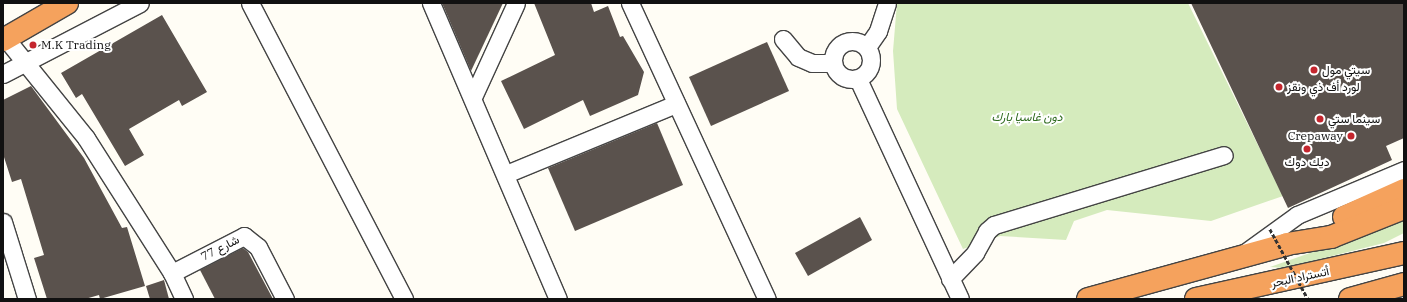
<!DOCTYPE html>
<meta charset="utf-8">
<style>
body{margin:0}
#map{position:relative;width:1407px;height:302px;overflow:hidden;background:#fffdf5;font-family:"IBM Plex Serif",Vazirmatn,serif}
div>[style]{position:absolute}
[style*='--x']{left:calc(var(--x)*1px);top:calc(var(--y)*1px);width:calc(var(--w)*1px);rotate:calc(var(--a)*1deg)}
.green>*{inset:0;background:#d5ebbd}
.building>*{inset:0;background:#5a524d}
.roads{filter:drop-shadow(1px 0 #444) drop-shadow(-1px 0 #444) drop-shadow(0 1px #444) drop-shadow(0 -1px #444)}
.minor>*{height:17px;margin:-8.5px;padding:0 8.5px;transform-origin:8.5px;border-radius:8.5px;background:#fff}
.minor>.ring{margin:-8.5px;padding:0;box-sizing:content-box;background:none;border:17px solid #fff;border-radius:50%}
.highway>*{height:22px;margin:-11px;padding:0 11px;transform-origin:11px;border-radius:11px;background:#f5a25d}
.path-bridge>*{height:2.5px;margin-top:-1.25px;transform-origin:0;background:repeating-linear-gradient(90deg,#333 0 4px,transparent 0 6px)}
.dots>*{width:11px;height:11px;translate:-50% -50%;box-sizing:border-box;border:2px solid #fff;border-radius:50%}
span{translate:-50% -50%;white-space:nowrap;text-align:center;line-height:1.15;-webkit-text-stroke:4px #fff;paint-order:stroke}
.poi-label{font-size:12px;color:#111}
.left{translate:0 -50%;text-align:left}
.right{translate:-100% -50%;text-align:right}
.park-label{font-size:12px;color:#2f6b1f;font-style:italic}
.street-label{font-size:12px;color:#111}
.frame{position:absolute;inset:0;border:4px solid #111;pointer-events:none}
</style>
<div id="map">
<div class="green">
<i style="clip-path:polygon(897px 3px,1188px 3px,1283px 196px,1211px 221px,1107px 210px,1074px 221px,1066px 240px,1000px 236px,963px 249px,897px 109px,893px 51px)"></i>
<i style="clip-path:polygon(1404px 220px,1404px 233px,1384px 243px,1284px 268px,1270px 267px)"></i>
</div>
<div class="building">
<i style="clip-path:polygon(442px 3px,503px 3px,471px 71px)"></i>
<i style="clip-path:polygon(534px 3px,591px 3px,594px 12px,608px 6px,620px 37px,623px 36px,644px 72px,638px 95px,590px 116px,583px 100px,524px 129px,501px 81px,555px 55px)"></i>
<i style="clip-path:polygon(1191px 3px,1404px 3px,1404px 138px,1386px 146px,1392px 160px,1288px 208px)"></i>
<i style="clip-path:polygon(162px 15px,207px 92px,182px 106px,179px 100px,129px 129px,144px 155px,125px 166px,82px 94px,76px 98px,61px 73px)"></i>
<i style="clip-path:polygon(767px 42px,789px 91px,711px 126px,689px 77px)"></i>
<i style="clip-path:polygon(31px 86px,84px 158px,122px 228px,127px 227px,145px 286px,100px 299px,99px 295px,85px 299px,47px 299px,34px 258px,44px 255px,21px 179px,12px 182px,3px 154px,3px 100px)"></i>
<i style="clip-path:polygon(657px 123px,683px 185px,575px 231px,548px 168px)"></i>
<i style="clip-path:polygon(860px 217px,872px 240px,808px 276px,795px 253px)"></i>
<i style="clip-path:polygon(243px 248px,248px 252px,273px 299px,215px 299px,200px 270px)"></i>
<i style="clip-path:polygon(164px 280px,169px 299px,150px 299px,146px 286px)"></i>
</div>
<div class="roads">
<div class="minor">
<i style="--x:250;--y:3;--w:334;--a:62.5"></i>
<i style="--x:431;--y:3;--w:322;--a:66.8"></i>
<i style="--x:630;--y:3;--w:326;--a:65.2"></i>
<i style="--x:3;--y:35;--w:132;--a:51.1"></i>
<i style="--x:86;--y:138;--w:160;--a:57.5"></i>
<i style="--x:172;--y:273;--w:29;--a:65"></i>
<i style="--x:783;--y:39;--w:23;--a:50"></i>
<i style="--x:798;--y:57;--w:15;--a:23"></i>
<i style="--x:812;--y:63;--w:20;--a:0"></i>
<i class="ring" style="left:833px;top:41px;width:21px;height:21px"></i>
<i style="--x:867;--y:47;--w:19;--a:-55"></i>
<i style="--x:878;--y:31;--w:29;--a:-72"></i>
<i style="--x:3;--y:74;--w:154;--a:-27.4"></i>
<i style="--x:858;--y:79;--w:242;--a:65.1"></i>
<i style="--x:473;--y:97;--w:103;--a:-65.4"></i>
<i style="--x:506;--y:174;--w:184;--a:-22.4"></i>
<i style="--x:3;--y:222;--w:81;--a:72.7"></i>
<i style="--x:1242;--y:255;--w:68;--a:-36"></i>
<i style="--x:1297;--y:215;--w:116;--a:-22.8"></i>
<i style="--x:172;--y:273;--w:81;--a:-27.2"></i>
<i style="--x:244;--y:236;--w:18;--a:38"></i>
<i style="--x:258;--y:247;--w:59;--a:62.6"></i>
<i style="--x:950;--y:279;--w:36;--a:-46"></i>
<i style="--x:975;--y:253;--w:25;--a:-61"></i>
<i style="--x:987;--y:231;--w:9;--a:-41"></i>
<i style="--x:994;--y:225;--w:240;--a:-16.9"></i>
</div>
<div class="highway">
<i style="--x:3;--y:40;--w:74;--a:-30"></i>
<i style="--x:1344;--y:217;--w:66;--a:-24.2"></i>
<i style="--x:1088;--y:299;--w:206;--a:-15.4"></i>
<i style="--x:1287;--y:244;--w:45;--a:-9"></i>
<i style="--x:1331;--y:237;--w:79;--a:-21.7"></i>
<i style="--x:1196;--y:299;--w:213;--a:-12.5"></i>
<i style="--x:1350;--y:299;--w:56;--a:-15.5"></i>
</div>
</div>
<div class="path-bridge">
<i style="--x:1270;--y:229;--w:80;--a:61.5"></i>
</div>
<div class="dots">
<i style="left:33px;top:45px;background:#c4262e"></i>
<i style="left:1314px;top:70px;background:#c4262e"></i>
<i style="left:1279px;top:87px;background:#c4262e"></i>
<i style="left:1320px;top:119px;background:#c4262e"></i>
<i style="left:1351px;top:136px;background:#c4262e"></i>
<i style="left:1307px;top:149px;background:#c4262e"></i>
</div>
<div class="poi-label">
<span class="left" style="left:41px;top:45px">M.K Trading</span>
<span class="left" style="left:1322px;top:70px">سيتي مول</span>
<span class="left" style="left:1287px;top:87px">لورد أف ذي ونقز</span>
<span class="left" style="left:1328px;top:119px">سينما ستي</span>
<span class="right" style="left:1343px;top:136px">Crepaway</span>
<span style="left:1307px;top:162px">ديك دوك</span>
</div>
<div class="park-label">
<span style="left:1027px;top:117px">دون غاسيا بارك</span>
</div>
<div class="street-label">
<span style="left:220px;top:248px;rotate:-27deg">شارع 77</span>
<span style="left:1300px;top:277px;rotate:-12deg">أتستراد البحر</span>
</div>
<div class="frame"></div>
</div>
